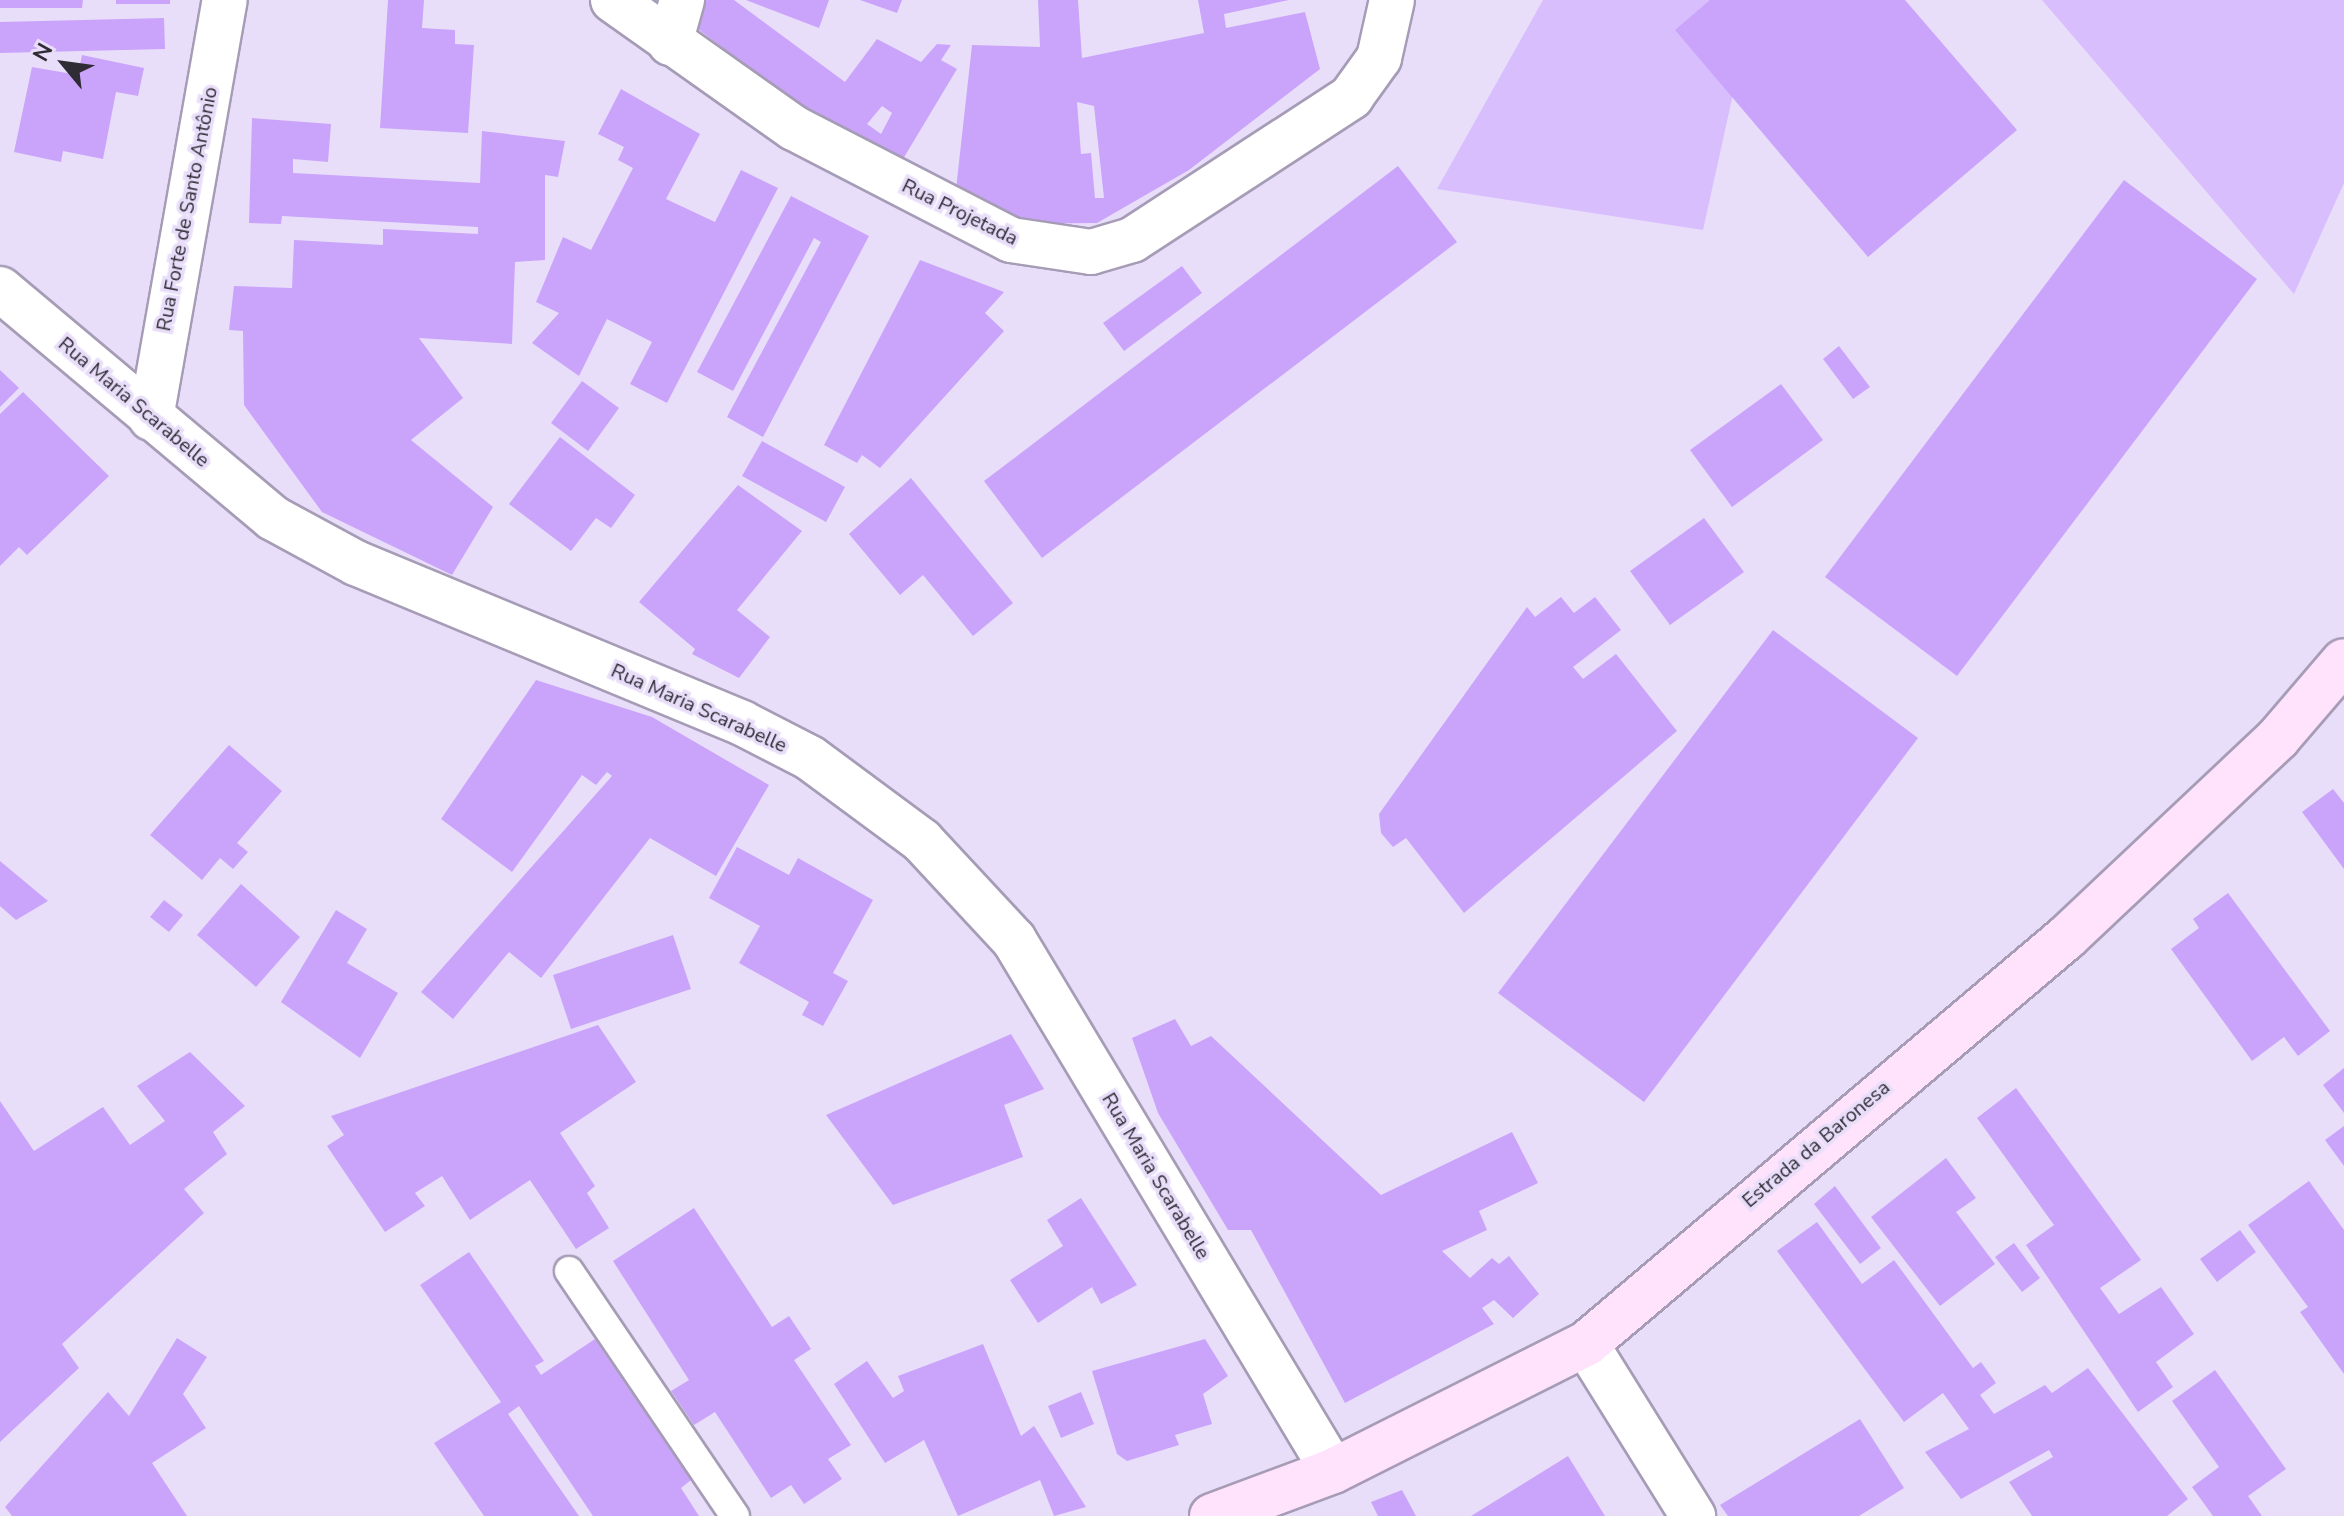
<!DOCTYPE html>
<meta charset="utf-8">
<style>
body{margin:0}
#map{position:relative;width:2344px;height:1516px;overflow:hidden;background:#e9defa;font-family:"Nunito Sans",sans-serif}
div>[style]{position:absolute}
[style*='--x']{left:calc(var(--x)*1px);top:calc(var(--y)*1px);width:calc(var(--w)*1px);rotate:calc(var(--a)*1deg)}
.green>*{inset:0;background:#d9befe}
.building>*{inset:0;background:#caa4fb}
.roads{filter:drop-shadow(2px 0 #a69cb6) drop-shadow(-2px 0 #a69cb6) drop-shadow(0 2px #a69cb6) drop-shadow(0 -2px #a69cb6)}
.lane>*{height:28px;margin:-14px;padding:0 14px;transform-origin:14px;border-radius:14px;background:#fff}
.street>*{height:44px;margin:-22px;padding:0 22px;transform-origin:22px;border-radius:22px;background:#fff}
.secondary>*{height:44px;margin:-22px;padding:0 22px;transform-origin:22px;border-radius:22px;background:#ffe3fc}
span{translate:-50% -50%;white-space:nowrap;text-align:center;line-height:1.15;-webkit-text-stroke:7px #e9defa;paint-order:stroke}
.street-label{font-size:20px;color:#302c36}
.north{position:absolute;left:24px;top:24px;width:80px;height:80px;-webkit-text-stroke:6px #e9defa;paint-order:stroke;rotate:299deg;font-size:22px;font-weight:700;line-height:32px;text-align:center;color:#302c36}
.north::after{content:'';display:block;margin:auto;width:28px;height:36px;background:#302c36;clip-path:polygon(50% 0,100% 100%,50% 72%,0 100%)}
</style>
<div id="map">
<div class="green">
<i style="clip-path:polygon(1543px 0,1776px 0,1749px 22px,1703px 230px,1437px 189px)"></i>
<i style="clip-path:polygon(2042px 0,2344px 0,2344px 183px,2294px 294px)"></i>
</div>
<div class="building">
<i style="clip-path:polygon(0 0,83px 0,82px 8px,0 8px)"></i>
<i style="clip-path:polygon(116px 0,170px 0,170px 4px,116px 4px)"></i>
<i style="clip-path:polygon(388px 0,424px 0,422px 28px,455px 30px,455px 44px,474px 45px,468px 133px,380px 128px)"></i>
<i style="clip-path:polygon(evenodd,705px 0,734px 0,845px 82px,877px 39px,921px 62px,937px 44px,951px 45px,941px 60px,957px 69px,897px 169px,850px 144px,690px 23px,705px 0,882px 106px,892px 113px,881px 134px,867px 124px,882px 106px)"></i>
<i style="clip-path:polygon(746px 0,829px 0,819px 28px)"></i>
<i style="clip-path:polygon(860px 0,902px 0,897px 13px)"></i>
<i style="clip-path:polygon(evenodd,1038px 0,1078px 0,1082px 58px,1204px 33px,1198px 0,1289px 0,1224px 14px,1226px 28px,1305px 12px,1320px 69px,1189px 170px,1097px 223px,1000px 224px,954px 207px,972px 45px,1040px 47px,1038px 0,1077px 102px,1094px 106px,1104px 198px,1095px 198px,1091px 153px,1081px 154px,1077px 102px)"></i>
<i style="clip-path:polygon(1710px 0,1905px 0,2017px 130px,1868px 257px,1675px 30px)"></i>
<i style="clip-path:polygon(164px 18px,165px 49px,0 53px,0 22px)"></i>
<i style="clip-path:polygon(82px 55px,144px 68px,138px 96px,116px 92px,103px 159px,63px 151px,61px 162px,14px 152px,32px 67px,78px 75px)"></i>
<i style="clip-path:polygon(621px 89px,700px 134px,666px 199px,715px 222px,741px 170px,778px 188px,667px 403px,630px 384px,652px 342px,607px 319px,579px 376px,532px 343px,559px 313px,536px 302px,563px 237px,591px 250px,633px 168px,618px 160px,624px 147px,598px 134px)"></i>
<i style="clip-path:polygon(252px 118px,331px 124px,328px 162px,293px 159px,293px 173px,480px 183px,482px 131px,565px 141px,558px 177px,545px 175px,545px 260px,515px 262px,512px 344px,419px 338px,463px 398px,411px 440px,493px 507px,452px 575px,322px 512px,244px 405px,243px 331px,229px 330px,234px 286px,292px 288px,294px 240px,383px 245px,383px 229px,478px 234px,478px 227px,282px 216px,281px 224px,249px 223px)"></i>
<i style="clip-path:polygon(1398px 166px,1457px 242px,1042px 558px,984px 481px)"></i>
<i style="clip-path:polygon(2124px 180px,2257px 279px,1957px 676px,1825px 577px)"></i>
<i style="clip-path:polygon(791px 196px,869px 236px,763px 437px,727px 417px,821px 242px,814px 238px,733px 391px,697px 372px)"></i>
<i style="clip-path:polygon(920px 260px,1004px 292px,985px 313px,1004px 331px,880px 468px,862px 455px,857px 463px,824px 445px)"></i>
<i style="clip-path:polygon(1182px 266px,1202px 293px,1124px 351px,1103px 323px)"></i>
<i style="clip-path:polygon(1839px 346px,1870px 387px,1853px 399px,1823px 359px)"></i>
<i style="clip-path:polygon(0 370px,19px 388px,0 407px)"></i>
<i style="clip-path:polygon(582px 381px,619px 408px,588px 451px,551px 423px)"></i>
<i style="clip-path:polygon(1781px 384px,1823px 440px,1732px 507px,1690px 450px)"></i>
<i style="clip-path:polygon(23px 392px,109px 476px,27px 555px,19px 547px,0 566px,0 414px)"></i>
<i style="clip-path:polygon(560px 437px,635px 495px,611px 528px,596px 518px,571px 551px,509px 504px)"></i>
<i style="clip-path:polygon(762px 441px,845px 487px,826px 522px,742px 476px)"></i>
<i style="clip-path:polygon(911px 478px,1013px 603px,973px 636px,923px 575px,900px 595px,849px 534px)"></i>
<i style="clip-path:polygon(738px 485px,802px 531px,737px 610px,770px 637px,739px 678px,692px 654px,695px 649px,639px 602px)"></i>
<i style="clip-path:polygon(1704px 518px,1744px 572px,1670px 625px,1630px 571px)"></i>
<i style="clip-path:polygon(1561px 597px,1574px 613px,1595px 597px,1621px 630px,1573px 667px,1583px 679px,1616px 654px,1677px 731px,1464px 913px,1406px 838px,1393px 847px,1381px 833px,1379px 814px,1527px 607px,1535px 617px)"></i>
<i style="clip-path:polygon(1773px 630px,1918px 738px,1644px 1102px,1498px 993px)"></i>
<i style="clip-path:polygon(536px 680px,652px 717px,769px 785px,716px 876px,650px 838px,541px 978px,509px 952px,453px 1019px,421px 992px,612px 776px,607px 772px,596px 785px,582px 775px,512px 872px,441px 819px)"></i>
<i style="clip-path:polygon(229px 745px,282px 791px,237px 843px,248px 852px,233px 869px,220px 858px,202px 880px,150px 835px)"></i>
<i style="clip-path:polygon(2333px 789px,2344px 803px,2344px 869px,2302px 812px)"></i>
<i style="clip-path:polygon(737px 847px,789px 875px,798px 858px,873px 900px,833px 973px,848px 981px,823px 1026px,802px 1015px,809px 1002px,739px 963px,760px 926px,709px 898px)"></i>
<i style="clip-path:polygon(0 861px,48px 901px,16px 920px,0 906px)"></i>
<i style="clip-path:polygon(241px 884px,300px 937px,256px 987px,197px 935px)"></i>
<i style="clip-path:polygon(2228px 893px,2330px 1031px,2298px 1056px,2284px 1037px,2252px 1061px,2171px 949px,2199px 928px,2193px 919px)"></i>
<i style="clip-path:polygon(164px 900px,183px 915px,169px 932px,150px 917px)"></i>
<i style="clip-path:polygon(336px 910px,367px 929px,347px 963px,398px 993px,360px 1058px,281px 1002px)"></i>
<i style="clip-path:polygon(673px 935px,691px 989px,571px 1029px,553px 975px)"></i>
<i style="clip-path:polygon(1175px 1019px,1191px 1046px,1211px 1036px,1381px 1195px,1512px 1132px,1538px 1183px,1479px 1211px,1487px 1230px,1442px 1251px,1470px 1278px,1492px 1258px,1499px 1264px,1509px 1256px,1539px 1294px,1513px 1318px,1494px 1300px,1482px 1308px,1494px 1324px,1345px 1403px,1251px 1230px,1228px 1230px,1158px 1113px,1132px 1038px)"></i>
<i style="clip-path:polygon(598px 1025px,636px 1082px,560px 1133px,595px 1186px,587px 1193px,609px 1228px,576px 1249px,530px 1180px,470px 1220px,442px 1176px,415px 1193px,425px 1206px,385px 1232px,327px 1146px,344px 1135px,331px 1116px)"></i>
<i style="clip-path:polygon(1011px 1034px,1044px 1089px,1004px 1105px,1023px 1157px,893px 1205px,826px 1115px)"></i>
<i style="clip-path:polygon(190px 1052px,245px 1106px,213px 1132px,227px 1154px,184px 1189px,204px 1213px,62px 1344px,79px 1368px,0 1442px,0 1101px,34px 1151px,103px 1107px,130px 1145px,165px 1121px,137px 1086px)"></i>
<i style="clip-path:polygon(2344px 1068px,2344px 1113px,2323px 1085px)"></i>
<i style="clip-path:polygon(2016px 1088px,2141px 1260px,2100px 1288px,2119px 1314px,2161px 1287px,2194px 1334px,2156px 1362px,2173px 1387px,2138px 1412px,2026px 1245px,2054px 1225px,1977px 1118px)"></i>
<i style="clip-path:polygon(2344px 1126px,2344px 1166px,2325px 1140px)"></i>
<i style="clip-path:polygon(1946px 1158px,1976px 1198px,1956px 1212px,1995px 1264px,1940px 1306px,1871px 1217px)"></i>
<i style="clip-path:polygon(2309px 1181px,2344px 1230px,2344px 1374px,2300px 1312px,2308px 1307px,2248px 1225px)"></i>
<i style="clip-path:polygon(1835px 1186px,1881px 1248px,1860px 1264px,1814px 1204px)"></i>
<i style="clip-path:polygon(1081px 1198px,1137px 1285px,1101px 1304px,1092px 1287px,1038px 1323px,1010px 1280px,1063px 1246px,1047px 1220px)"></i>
<i style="clip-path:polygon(694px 1208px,772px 1327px,789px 1316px,811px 1349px,794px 1360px,851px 1445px,828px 1459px,842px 1479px,804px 1504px,791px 1485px,771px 1498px,715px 1412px,694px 1425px,671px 1391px,689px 1380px,613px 1261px)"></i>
<i style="clip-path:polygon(1817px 1222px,1862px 1284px,1894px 1260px,1973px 1368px,1981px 1362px,1996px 1383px,1980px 1395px,1994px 1414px,2045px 1385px,2052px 1393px,2088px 1368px,2188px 1499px,2167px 1516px,2032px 1516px,2009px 1482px,2053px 1457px,2049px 1450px,1961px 1499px,1925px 1452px,1969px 1429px,1943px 1393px,1904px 1422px,1777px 1251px)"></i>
<i style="clip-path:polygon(2240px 1230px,2256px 1252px,2217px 1282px,2200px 1259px)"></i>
<i style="clip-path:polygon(2014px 1243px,2040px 1278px,2022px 1292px,1995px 1257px)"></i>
<i style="clip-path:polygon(469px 1252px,544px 1361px,535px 1366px,541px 1375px,595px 1339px,691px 1480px,681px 1488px,699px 1516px,593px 1516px,519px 1406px,508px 1414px,579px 1516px,484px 1516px,434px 1443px,501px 1402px,420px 1285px)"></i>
<i style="clip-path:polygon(177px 1338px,207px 1357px,183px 1394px,206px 1428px,152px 1463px,187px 1516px,12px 1516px,5px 1507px,108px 1392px,129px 1416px)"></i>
<i style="clip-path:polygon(1205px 1339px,1228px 1376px,1203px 1394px,1212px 1424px,1175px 1435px,1179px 1445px,1127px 1461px,1117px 1454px,1092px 1371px)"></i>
<i style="clip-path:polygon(983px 1344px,1021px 1436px,1034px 1426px,1086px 1507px,1054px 1516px,1040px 1480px,958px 1516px,924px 1440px,885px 1463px,834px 1384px,867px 1361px,893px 1398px,904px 1391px,898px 1376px)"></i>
<i style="clip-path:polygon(2215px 1370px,2286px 1469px,2248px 1496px,2262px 1516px,2213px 1516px,2192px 1487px,2219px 1467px,2172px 1401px)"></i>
<i style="clip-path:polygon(1081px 1392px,1094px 1424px,1061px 1438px,1048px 1406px)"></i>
<i style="clip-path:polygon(1860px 1419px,1904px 1488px,1859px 1516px,1728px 1516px,1720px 1505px)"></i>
<i style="clip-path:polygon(1568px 1456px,1605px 1516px,1471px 1516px)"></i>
<i style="clip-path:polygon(1402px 1490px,1416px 1516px,1378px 1516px,1371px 1502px)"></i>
</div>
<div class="roads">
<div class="lane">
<i style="--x:569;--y:1271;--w:296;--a:55.9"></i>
</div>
<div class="street">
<i style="--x:613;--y:0;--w:222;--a:35.3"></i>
<i style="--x:794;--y:128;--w:244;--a:27.3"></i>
<i style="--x:1011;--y:240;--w:81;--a:8.5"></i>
<i style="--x:1091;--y:252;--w:43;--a:-16.3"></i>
<i style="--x:1132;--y:240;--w:262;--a:-33.1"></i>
<i style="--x:1351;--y:97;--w:48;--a:-54.3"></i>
<i style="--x:1379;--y:58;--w:59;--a:-77.4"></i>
<i style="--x:670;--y:43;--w:45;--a:-74.4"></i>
<i style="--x:0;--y:289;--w:356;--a:40"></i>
<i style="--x:273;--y:518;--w:94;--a:28.5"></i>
<i style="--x:356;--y:563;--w:418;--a:22.5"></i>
<i style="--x:742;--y:723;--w:76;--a:27.2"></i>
<i style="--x:810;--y:758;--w:139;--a:36.5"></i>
<i style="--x:922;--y:841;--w:135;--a:47.1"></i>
<i style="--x:1014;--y:940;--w:619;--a:59"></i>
<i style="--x:151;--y:418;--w:424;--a:-80"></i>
<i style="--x:1586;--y:1344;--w:203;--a:58.1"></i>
</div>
<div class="secondary">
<i style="--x:1212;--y:1516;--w:129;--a:-20.4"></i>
<i style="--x:1333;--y:1471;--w:283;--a:-26.7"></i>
<i style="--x:1586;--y:1344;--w:630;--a:-40.24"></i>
<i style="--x:2067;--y:937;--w:290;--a:-43.3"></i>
<i style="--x:2278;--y:738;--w:101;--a:-49.4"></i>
</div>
</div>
<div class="street-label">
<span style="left:187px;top:209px;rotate:-79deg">Rua Forte de Santo Antônio</span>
<span style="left:960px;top:212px;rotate:26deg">Rua Projetada</span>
<span style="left:134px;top:402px;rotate:40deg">Rua Maria Scarabelle</span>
<span style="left:699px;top:708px;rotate:24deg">Rua Maria Scarabelle</span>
<span style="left:1816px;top:1144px;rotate:-40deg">Estrada da Baronesa</span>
<span style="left:1156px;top:1176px;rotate:59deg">Rua Maria Scarabelle</span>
</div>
<div class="north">N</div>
</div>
